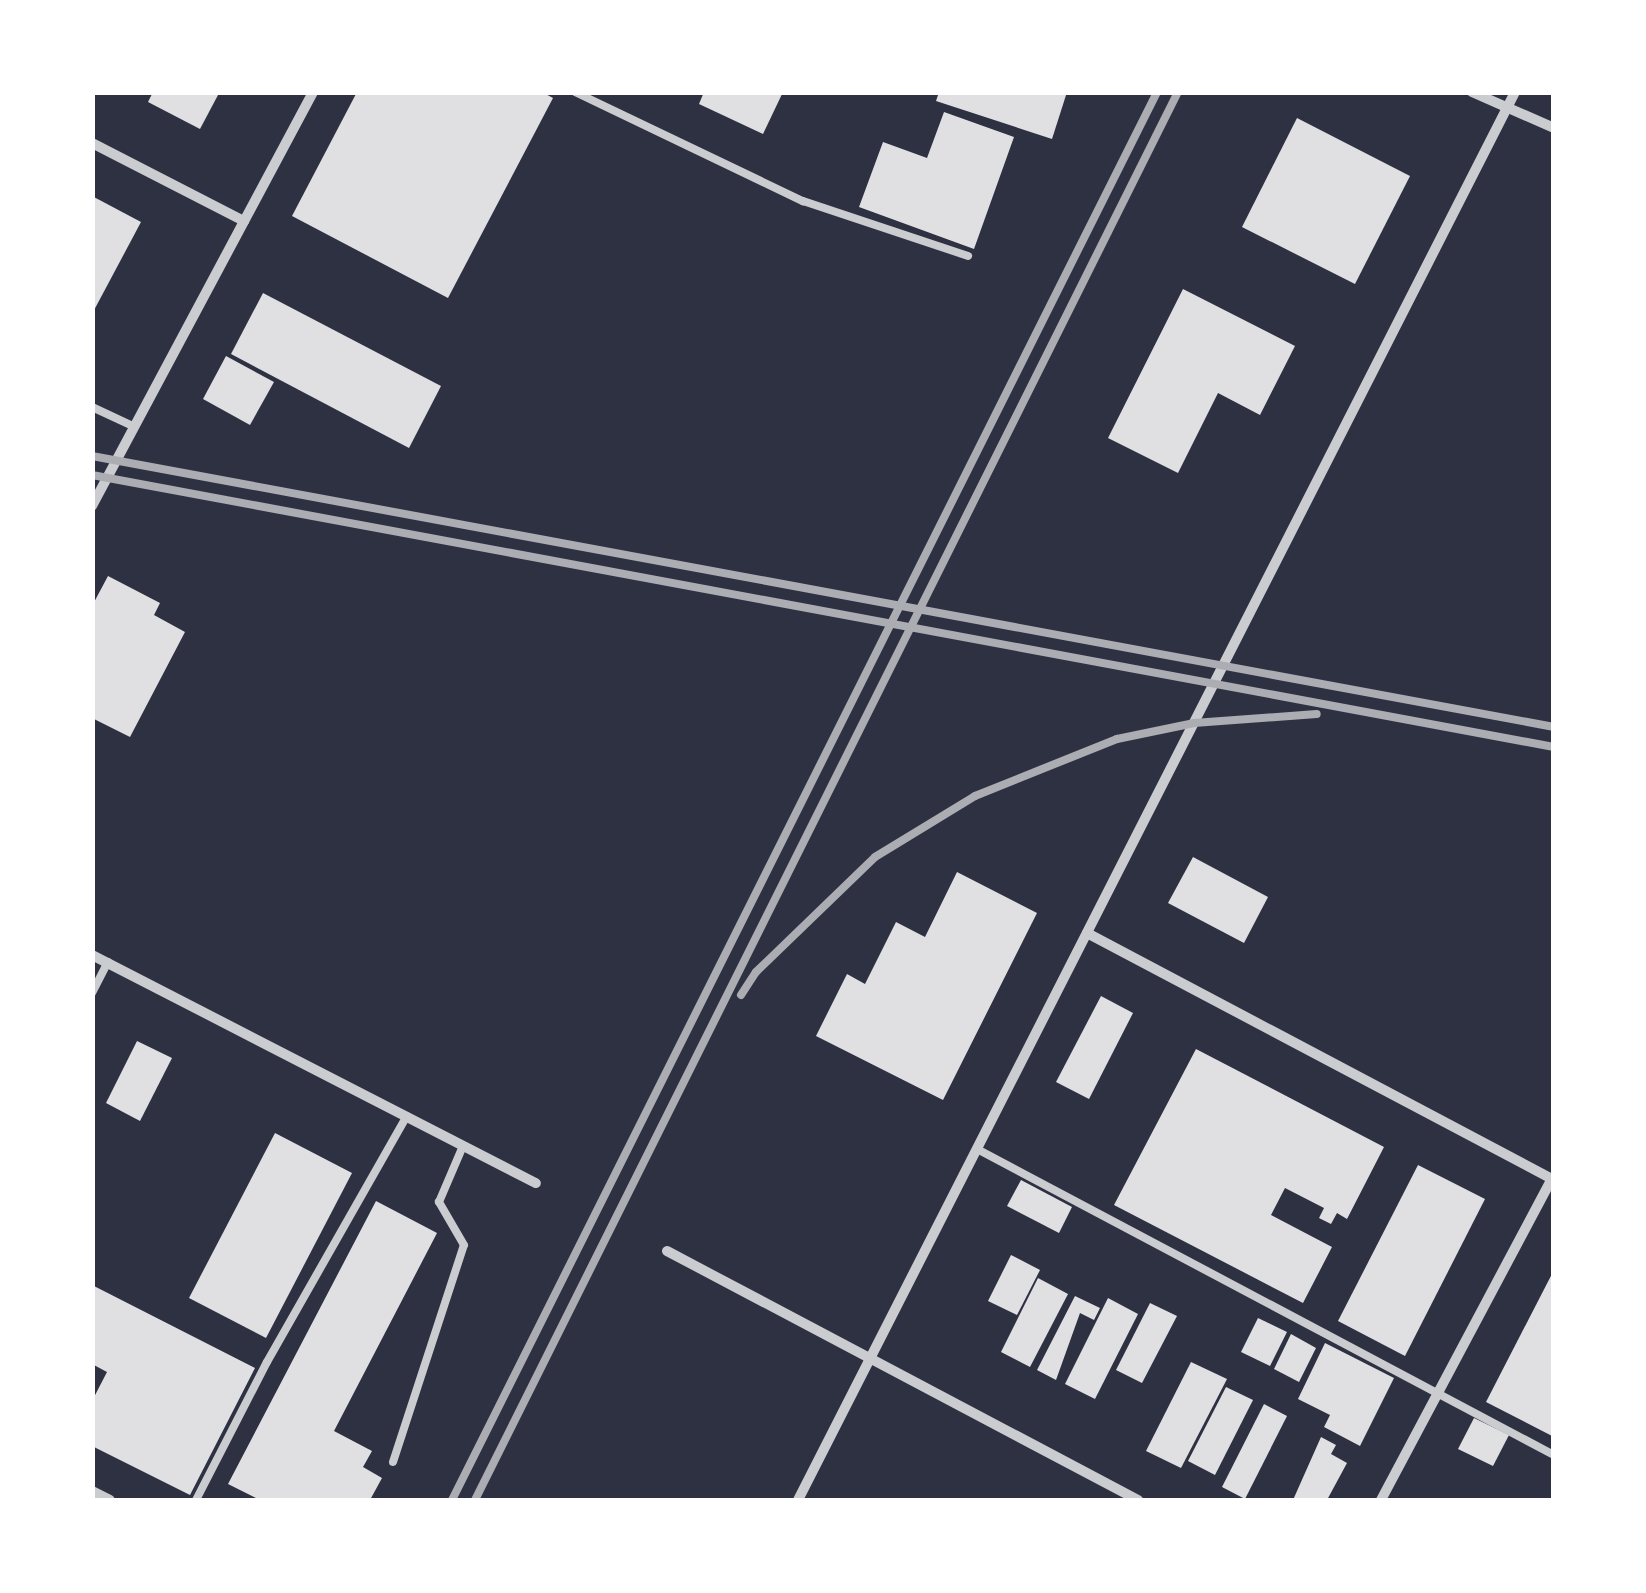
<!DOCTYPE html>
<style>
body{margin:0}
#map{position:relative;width:1646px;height:1593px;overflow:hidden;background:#2d3142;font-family:"Golos Text",sans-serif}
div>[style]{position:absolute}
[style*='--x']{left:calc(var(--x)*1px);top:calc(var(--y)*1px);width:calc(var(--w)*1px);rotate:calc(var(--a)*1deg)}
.building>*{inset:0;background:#e0e0e3}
.service>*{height:8px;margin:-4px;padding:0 4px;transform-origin:4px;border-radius:4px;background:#caccd0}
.minor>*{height:10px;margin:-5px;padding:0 5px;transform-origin:5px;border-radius:5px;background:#caccd0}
.rail>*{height:8px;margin:-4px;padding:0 4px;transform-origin:4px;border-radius:4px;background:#abadb3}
span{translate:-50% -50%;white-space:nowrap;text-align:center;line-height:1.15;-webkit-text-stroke:10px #fff;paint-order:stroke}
.frame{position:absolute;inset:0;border:95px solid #fff;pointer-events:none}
</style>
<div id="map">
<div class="building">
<i style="clip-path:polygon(153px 92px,212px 92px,218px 95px,200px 129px,148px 102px)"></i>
<i style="clip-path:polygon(357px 92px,542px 92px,553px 98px,448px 298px,292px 216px)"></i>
<i style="clip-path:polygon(704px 92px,783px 92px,763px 134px,699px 104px)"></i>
<i style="clip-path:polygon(939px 92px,1067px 92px,1052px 139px,936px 101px)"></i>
<i style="clip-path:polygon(944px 112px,1014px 137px,974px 249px,859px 207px,883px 142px,927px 158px)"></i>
<i style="clip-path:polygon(1297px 118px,1410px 176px,1355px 284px,1242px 227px)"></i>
<i style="clip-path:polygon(92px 196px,141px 222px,92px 314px)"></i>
<i style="clip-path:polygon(1183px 289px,1295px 346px,1260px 415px,1218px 393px,1178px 473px,1108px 438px)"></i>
<i style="clip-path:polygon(263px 293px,441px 386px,409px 448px,231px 354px)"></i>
<i style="clip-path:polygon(226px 356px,274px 382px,250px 425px,203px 399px)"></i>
<i style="clip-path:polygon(108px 576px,160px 603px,154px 615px,185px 632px,130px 737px,92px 718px,92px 606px)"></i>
<i style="clip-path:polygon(1193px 857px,1268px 897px,1244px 943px,1168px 903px)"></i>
<i style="clip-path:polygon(957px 872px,1037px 913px,943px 1100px,816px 1036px,847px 974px,865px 984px,896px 922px,925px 937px)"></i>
<i style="clip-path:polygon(1101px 996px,1133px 1013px,1089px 1099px,1056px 1082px)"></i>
<i style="clip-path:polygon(137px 1041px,172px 1058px,140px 1121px,106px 1103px)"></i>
<i style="clip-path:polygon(1196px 1049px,1384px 1147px,1347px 1219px,1337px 1213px,1331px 1224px,1319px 1218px,1324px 1208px,1285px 1188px,1271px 1215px,1332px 1247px,1303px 1303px,1114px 1205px)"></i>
<i style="clip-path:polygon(275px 1133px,352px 1173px,266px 1338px,189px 1298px)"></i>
<i style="clip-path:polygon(1418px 1165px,1485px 1199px,1405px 1356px,1338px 1321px)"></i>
<i style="clip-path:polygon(1021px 1180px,1072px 1207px,1059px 1233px,1007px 1206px)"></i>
<i style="clip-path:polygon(376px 1201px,437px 1233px,334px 1431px,372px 1451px,363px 1467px,382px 1478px,370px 1500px,260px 1500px,228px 1484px)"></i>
<i style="clip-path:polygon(1011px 1255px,1040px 1270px,1017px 1315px,988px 1301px)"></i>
<i style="clip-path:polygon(1554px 1270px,1554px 1437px,1486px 1402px)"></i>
<i style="clip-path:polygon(1038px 1278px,1068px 1294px,1030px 1367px,1001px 1352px)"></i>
<i style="clip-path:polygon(92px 1285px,255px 1368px,190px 1495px,92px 1446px,92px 1401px,107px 1372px,92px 1364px)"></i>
<i style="clip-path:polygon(1075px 1296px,1100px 1308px,1094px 1320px,1080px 1313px,1056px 1380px,1037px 1370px)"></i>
<i style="clip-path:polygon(1108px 1298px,1138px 1314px,1095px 1399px,1065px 1384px)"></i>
<i style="clip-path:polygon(1150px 1303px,1177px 1316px,1142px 1383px,1116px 1370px)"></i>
<i style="clip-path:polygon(1258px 1318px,1287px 1332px,1270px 1366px,1241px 1352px)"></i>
<i style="clip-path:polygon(1291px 1334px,1316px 1348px,1299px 1382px,1274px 1369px)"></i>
<i style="clip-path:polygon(1325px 1343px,1394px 1378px,1360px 1446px,1324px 1427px,1330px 1415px,1298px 1399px)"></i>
<i style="clip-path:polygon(1191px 1362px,1227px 1379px,1181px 1468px,1146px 1451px)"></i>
<i style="clip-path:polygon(1226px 1387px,1253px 1400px,1215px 1475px,1188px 1461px)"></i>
<i style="clip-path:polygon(1264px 1404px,1287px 1416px,1245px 1499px,1222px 1487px)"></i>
<i style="clip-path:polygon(1474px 1418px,1509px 1435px,1493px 1466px,1458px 1449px)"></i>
<i style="clip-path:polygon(1321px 1437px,1336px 1445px,1331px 1454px,1347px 1463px,1327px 1500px,1293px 1500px)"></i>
</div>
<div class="service">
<i style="--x:575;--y:92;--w:253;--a:25.6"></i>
<i style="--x:803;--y:201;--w:174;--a:18.4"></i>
<i style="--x:92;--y:407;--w:47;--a:24.9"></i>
<i style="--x:92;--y:993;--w:35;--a:-63"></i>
<i style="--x:977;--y:1149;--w:653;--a:27.94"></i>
<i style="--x:393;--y:1462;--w:228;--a:-71.9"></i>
<i style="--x:464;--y:1245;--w:50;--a:-120.2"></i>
<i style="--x:439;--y:1202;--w:61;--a:-66.8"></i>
<i style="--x:196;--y:1500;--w:155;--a:-62.8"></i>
<i style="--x:267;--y:1362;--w:283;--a:-60.4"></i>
</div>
<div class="minor">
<i style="--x:1472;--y:92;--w:90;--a:23.7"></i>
<i style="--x:92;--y:143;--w:171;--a:27.2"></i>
<i style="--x:92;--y:506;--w:469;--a:-61.9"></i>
<i style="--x:1087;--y:933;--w:528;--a:27.87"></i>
<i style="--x:92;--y:955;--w:499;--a:27.2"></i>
<i style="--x:667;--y:1251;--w:533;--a:27.86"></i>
<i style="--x:92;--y:1491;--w:20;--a:27"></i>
<i style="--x:798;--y:1500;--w:1580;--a:-63.01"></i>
<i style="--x:1381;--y:1500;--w:364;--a:-62"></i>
</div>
<div class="rail">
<i style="--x:92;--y:456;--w:1487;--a:10.5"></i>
<i style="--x:92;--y:475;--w:1487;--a:10.54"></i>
<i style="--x:741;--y:995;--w:27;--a:-57"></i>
<i style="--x:756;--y:972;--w:165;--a:-44"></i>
<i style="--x:875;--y:857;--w:117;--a:-31.4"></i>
<i style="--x:975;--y:796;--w:153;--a:-21.9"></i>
<i style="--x:1117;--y:739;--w:79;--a:-11.7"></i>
<i style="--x:1194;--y:723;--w:123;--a:-4.2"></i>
<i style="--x:452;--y:1500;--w:1575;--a:-63.4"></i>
<i style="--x:475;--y:1500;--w:1574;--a:-63.47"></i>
</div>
<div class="frame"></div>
</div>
